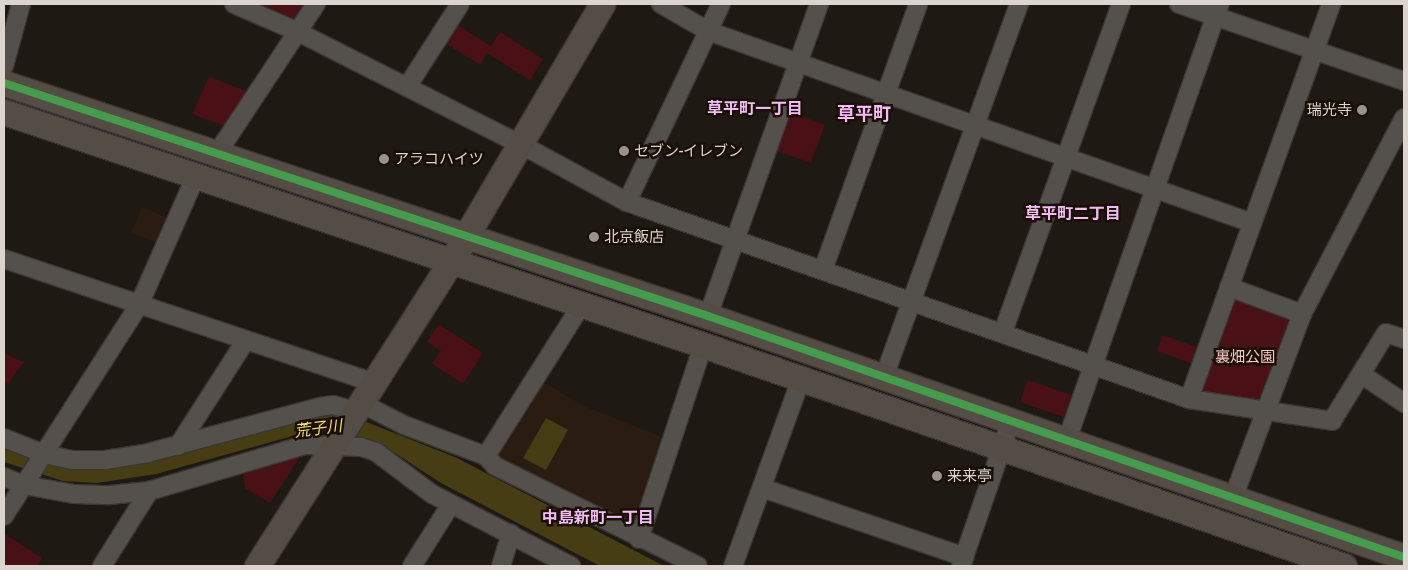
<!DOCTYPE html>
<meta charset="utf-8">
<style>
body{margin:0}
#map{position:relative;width:1408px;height:570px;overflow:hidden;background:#1f1914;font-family:"Archivo Narrow","Noto Sans JP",sans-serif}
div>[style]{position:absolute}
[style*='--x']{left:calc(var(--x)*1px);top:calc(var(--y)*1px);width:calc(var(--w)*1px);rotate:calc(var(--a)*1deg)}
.built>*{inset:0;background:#2a1c11}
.green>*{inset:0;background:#491015}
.water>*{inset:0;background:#463d15}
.roads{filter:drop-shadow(1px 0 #3a3633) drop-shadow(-1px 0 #3a3633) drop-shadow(0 1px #3a3633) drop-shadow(0 -1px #3a3633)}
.street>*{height:18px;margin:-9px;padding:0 9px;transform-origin:9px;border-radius:9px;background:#54504c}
.secondary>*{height:25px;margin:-12.5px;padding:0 12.5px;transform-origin:12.5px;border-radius:12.5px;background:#544d45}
.cycleway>*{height:8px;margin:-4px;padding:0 4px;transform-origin:4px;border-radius:4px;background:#469c4c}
.dots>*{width:14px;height:14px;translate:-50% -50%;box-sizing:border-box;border:2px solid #1a0f07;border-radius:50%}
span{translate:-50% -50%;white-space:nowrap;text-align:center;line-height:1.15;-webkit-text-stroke:5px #1a0f07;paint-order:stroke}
.poi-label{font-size:15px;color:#dcd4ce}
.right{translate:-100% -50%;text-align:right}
.left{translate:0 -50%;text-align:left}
.park-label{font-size:15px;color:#f8c9c7}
.neighbourhood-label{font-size:16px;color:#f3bcf8;font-weight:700}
.water-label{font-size:16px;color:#f5dd6f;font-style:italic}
.quarter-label{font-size:18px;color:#f3bcf8;font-weight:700}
.frame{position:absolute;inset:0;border:5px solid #dcd4ce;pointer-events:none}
</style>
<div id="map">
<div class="built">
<i style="clip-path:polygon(142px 207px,168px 218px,157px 243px,131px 233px)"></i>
<i style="clip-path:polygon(544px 383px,586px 407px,664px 438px,635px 525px,627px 528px,498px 462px,498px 457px)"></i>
</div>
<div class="green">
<i style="clip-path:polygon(253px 4px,307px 4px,296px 18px,289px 20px)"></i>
<i style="clip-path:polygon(458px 25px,491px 46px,500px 32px,543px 59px,530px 80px,487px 53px,480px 65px,447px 44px)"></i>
<i style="clip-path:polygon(209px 77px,246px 91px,224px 126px,192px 114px)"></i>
<i style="clip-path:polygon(787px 111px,825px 125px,811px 163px,774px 150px)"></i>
<i style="clip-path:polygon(1234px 296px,1289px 314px,1290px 321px,1264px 395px,1255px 400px,1205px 393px,1201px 387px)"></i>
<i style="clip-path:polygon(439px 324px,483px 353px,463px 384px,432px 364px,441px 351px,427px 342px)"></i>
<i style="clip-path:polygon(1163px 335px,1199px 348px,1193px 364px,1157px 351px)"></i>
<i style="clip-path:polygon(4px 354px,24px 362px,8px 384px,4px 383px)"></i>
<i style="clip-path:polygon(1028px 380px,1072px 395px,1064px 417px,1020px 402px)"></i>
<i style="clip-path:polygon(301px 455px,270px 503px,245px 488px,243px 473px)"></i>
<i style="clip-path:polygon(5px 534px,42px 558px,37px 566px,4px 566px)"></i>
</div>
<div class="water">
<i style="clip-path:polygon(344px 413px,457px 458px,664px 566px,600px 566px,441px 483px,381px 444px,338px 430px,314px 430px,156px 474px,97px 483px,63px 481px,4px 462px,4px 446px,39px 460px,86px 469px,126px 467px,318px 415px)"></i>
<i style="clip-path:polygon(546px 418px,568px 430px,546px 470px,523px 458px)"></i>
</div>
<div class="roads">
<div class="street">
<i style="--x:234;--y:4;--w:68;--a:23.5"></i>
<i style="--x:296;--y:31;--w:251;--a:26.8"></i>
<i style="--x:520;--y:144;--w:122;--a:28.5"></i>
<i style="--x:627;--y:202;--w:596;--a:19.32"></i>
<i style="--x:1189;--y:399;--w:145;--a:8.7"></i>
<i style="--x:1332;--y:421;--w:103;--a:-58.5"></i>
<i style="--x:1386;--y:333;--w:19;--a:18"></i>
<i style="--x:661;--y:4;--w:54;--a:29.9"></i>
<i style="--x:708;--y:31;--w:577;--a:19.44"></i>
<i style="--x:1179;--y:4;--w:238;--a:18.9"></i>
<i style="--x:4;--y:66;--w:64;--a:-74.7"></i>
<i style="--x:407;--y:87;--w:98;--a:-57.4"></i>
<i style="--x:218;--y:152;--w:178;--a:-56.5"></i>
<i style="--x:627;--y:202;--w:219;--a:-64.6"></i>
<i style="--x:4;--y:259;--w:390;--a:18.5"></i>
<i style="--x:823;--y:270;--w:282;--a:-70.3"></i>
<i style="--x:1229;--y:287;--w:78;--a:20.3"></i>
<i style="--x:708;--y:316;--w:331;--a:-70.4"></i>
<i style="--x:1003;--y:332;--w:349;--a:-70.2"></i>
<i style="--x:1361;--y:374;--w:52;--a:34"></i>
<i style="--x:884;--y:377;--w:397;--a:-70.1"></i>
<i style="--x:1189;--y:399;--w:420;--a:-70.2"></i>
<i style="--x:361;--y:403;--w:48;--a:27.1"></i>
<i style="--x:404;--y:425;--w:88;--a:20.7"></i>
<i style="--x:486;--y:456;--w:13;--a:48"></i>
<i style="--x:495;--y:466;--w:226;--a:26.2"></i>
<i style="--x:4;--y:438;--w:43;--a:21.8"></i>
<i style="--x:44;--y:454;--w:30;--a:12"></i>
<i style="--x:73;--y:460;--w:32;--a:0"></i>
<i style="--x:105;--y:460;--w:39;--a:-9"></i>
<i style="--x:144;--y:454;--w:182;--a:-15"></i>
<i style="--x:320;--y:407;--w:13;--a:-9"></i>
<i style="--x:333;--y:405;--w:24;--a:15"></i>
<i style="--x:1067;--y:440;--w:462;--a:-70.7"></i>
<i style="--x:178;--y:446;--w:126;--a:-57.3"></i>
<i style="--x:486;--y:456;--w:180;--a:-57.7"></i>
<i style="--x:4;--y:477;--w:22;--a:22"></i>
<i style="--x:24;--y:485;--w:51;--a:10.2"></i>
<i style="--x:74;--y:494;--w:36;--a:2"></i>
<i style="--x:110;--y:495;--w:39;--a:-6"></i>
<i style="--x:149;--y:491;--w:163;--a:-16.4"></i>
<i style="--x:305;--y:445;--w:56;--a:2"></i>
<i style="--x:361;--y:447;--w:16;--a:18"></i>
<i style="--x:376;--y:452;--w:70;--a:36.9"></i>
<i style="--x:432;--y:494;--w:157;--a:27.4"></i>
<i style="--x:762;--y:488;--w:214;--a:18.8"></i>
<i style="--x:1233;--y:498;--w:197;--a:-69.4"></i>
<i style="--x:1302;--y:314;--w:221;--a:-62.5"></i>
<i style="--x:4;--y:516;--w:250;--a:-57.4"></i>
<i style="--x:139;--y:305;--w:141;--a:-66.2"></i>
<i style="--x:639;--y:539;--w:204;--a:-71.7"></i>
<i style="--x:102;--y:566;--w:89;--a:-57.9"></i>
<i style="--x:412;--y:566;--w:73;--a:-57.8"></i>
<i style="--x:501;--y:566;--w:34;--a:-73"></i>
<i style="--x:733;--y:566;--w:199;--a:-70"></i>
<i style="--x:961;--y:566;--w:153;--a:-71"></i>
</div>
<div class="secondary">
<i style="--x:4;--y:83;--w:742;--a:18.31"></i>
<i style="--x:708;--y:316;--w:737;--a:19.1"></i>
<i style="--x:4;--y:112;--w:737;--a:18.43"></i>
<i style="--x:703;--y:345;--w:678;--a:19.02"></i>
<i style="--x:257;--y:566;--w:363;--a:-57.5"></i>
<i style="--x:452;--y:260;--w:297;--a:-59.6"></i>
</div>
</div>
<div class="cycleway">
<i style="--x:4;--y:83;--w:742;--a:18.31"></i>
<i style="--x:708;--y:316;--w:737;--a:19.1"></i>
</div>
<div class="dots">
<i style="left:1362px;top:110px;background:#9a938d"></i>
<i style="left:624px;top:151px;background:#9a938d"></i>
<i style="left:384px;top:159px;background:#9a938d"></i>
<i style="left:594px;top:237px;background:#9a938d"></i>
<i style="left:937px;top:476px;background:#9a938d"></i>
</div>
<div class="poi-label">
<span class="right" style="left:1352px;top:110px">瑞光寺</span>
<span class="left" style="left:634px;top:151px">セブン-イレブン</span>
<span class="left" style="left:394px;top:159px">アラコハイツ</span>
<span class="left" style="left:604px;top:237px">北京飯店</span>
<span class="left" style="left:947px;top:476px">来来亭</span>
</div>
<div class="park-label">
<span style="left:1245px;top:357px">裏畑公園</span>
</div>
<div class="neighbourhood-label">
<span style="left:755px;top:108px">草平町一丁目</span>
<span style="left:1073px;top:213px">草平町二丁目</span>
<span style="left:598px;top:517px">中島新町一丁目</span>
</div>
<div class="water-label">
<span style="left:318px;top:428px;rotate:-7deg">荒子川</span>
</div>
<div class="quarter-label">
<span style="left:864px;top:114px">草平町</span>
</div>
<div class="frame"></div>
</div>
